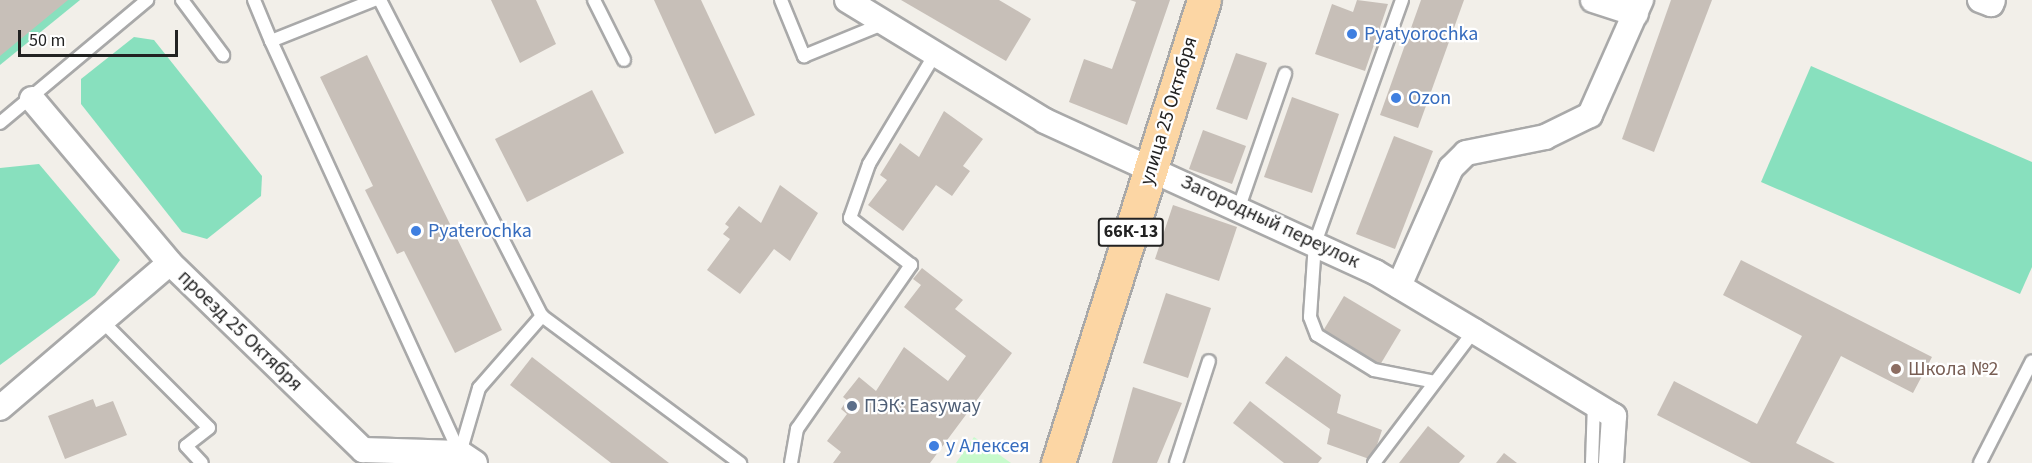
<!DOCTYPE html>
<meta charset="utf-8">
<style>
body{margin:0}
#map{position:relative;width:2032px;height:463px;overflow:hidden;background:#f2efe9;font-family:"Source Sans 3",sans-serif}
div>[style]{position:absolute}
[style*='--x']{left:calc(var(--x)*1px);top:calc(var(--y)*1px);width:calc(var(--w)*1px);rotate:calc(var(--a)*1deg)}
.park>*{inset:0;background:#c8facc}
.pitch>*{inset:0;background:#88e0be}
.building>*{inset:0;background:#c7bfb8}
.roads{filter:drop-shadow(2px 0 #a9a9a9) drop-shadow(-2px 0 #a9a9a9) drop-shadow(0 2px #a9a9a9) drop-shadow(0 -2px #a9a9a9)}
.lane>*{height:12px;margin:-6px;padding:0 6px;transform-origin:6px;border-radius:6px;background:#fff}
.street>*{height:24px;margin:-12px;padding:0 12px;transform-origin:12px;border-radius:12px;background:#fff}
.primary>*{height:33px;margin:-16.5px;padding:0 16.5px;transform-origin:16.5px;border-radius:16.5px;background:#fcd6a4}
.dots>*{width:16px;height:16px;translate:-50% -50%;box-sizing:border-box;border:3px solid #fff;border-radius:50%}
span{translate:-50% -50%;white-space:nowrap;text-align:center;line-height:1.15;-webkit-text-stroke:4.5px #fff;paint-order:stroke}
.shield-label span{padding:2px 4px;background:#fff;border:2px solid;border-radius:4px;-webkit-text-stroke-width:0}
.shield-label{font-size:18px;color:#222;font-weight:700}
.shop-label{font-size:20px;color:#366cbe}
.left{translate:0 -50%;text-align:left}
.street-label{font-size:20px;color:#222}
.education-label{font-size:20px;color:#785e54}
.service-label{font-size:20px;color:#4e5e75}
.scale{position:absolute;left:18px;top:30px;width:160px;height:27px;box-sizing:border-box;border:3px solid #222;border-top:0;padding-left:8px;font-size:18px;line-height:21px;white-space:nowrap;color:#222;-webkit-text-stroke:4px #fff;paint-order:stroke}
</style>
<div id="map">
<div class="park">
<i style="clip-path:polygon(974px 437px,1011px 463px,956px 463px)"></i>
</div>
<div class="pitch">
<i style="clip-path:polygon(0 0,80px 0,0 65px)"></i>
<i style="clip-path:polygon(134px 37px,154px 40px,262px 176px,261px 196px,207px 239px,182px 232px,81px 104px,81px 79px)"></i>
<i style="clip-path:polygon(1811px 66px,2032px 162px,2032px 267px,2020px 294px,1761px 182px)"></i>
<i style="clip-path:polygon(39px 164px,120px 260px,95px 295px,0 365px,0 168px)"></i>
</div>
<div class="building">
<i style="clip-path:polygon(0 0,68px 0,0 56px)"></i>
<i style="clip-path:polygon(491px 0,536px 0,556px 44px,520px 63px)"></i>
<i style="clip-path:polygon(654px 0,701px 0,755px 115px,715px 134px)"></i>
<i style="clip-path:polygon(901px 0,999px 0,1031px 19px,1006px 61px)"></i>
<i style="clip-path:polygon(1130px 0,1170px 0,1127px 125px,1069px 102px,1084px 59px,1112px 69px,1136px 2px)"></i>
<i style="clip-path:polygon(1357px 0,1388px 4px,1365px 71px,1315px 54px,1332px 4px,1353px 12px)"></i>
<i style="clip-path:polygon(1421px 0,1464px 0,1418px 128px,1380px 115px)"></i>
<i style="clip-path:polygon(1671px 0,1712px 0,1654px 152px,1622px 139px)"></i>
<i style="clip-path:polygon(1236px 53px,1267px 63px,1247px 120px,1216px 109px)"></i>
<i style="clip-path:polygon(367px 55px,502px 330px,455px 353px,404px 251px,397px 254px,365px 190px,373px 186px,320px 77px)"></i>
<i style="clip-path:polygon(592px 90px,624px 153px,527px 202px,495px 139px)"></i>
<i style="clip-path:polygon(1292px 97px,1339px 114px,1312px 193px,1264px 177px)"></i>
<i style="clip-path:polygon(944px 111px,983px 139px,963px 166px,970px 171px,952px 196px,936px 185px,903px 231px,868px 205px,887px 180px,880px 175px,900px 143px,919px 157px)"></i>
<i style="clip-path:polygon(1203px 130px,1246px 146px,1232px 184px,1189px 169px)"></i>
<i style="clip-path:polygon(1394px 136px,1433px 151px,1395px 249px,1356px 234px)"></i>
<i style="clip-path:polygon(780px 185px,818px 213px,790px 261px,774px 249px,740px 294px,707px 270px,730px 239px,723px 234px,729px 227px,725px 224px,739px 206px,761px 223px)"></i>
<i style="clip-path:polygon(1173px 205px,1237px 227px,1219px 281px,1155px 259px)"></i>
<i style="clip-path:polygon(1741px 260px,1932px 357px,1913px 393px,1841px 356px,1796px 443px,1835px 463px,1751px 463px,1657px 415px,1674px 381px,1757px 424px,1802px 336px,1723px 295px)"></i>
<i style="clip-path:polygon(922px 268px,963px 300px,955px 309px,1012px 353px,930px 463px,833px 463px,841px 452px,827px 441px,847px 414px,841px 409px,847px 400px,843px 397px,859px 377px,876px 391px,904px 347px,948px 381px,966px 356px,904px 307px,921px 285px,913px 279px)"></i>
<i style="clip-path:polygon(1166px 293px,1211px 308px,1188px 378px,1143px 363px)"></i>
<i style="clip-path:polygon(1344px 296px,1401px 330px,1380px 365px,1323px 331px)"></i>
<i style="clip-path:polygon(1286px 356px,1341px 395px,1337px 413px,1382px 430px,1372px 460px,1327px 444px,1330px 429px,1265px 383px)"></i>
<i style="clip-path:polygon(532px 357px,669px 463px,611px 463px,510px 385px)"></i>
<i style="clip-path:polygon(1133px 387px,1182px 403px,1157px 463px,1112px 463px)"></i>
<i style="clip-path:polygon(93px 399px,96px 407px,113px 401px,127px 435px,65px 459px,48px 416px)"></i>
<i style="clip-path:polygon(1250px 401px,1322px 458px,1318px 463px,1284px 463px,1233px 423px)"></i>
<i style="clip-path:polygon(1428px 426px,1465px 456px,1459px 463px,1399px 463px)"></i>
<i style="clip-path:polygon(1504px 453px,1517px 463px,1496px 463px)"></i>
</div>
<div class="roads">
<div class="lane">
<i style="--x:182;--y:0;--w:69;--a:53.3"></i>
<i style="--x:254;--y:0;--w:44;--a:67.5"></i>
<i style="--x:271;--y:41;--w:111;--a:-21.7"></i>
<i style="--x:380;--y:0;--w:355;--a:62.9"></i>
<i style="--x:542;--y:316;--w:247;--a:36.6"></i>
<i style="--x:594;--y:0;--w:67;--a:63.4"></i>
<i style="--x:781;--y:0;--w:61;--a:67.7"></i>
<i style="--x:804;--y:56;--w:87;--a:-22.2"></i>
<i style="--x:1402;--y:0;--w:258;--a:109.7"></i>
<i style="--x:1315;--y:243;--w:74;--a:93.9"></i>
<i style="--x:1310;--y:317;--w:19;--a:69"></i>
<i style="--x:1317;--y:335;--w:67;--a:31.6"></i>
<i style="--x:1374;--y:370;--w:62;--a:11.1"></i>
<i style="--x:271;--y:41;--w:453;--a:65.4"></i>
<i style="--x:0;--y:123;--w:192;--a:-39.9"></i>
<i style="--x:1239;--y:207;--w:141;--a:-70.9"></i>
<i style="--x:102;--y:321;--w:151;--a:45"></i>
<i style="--x:209;--y:428;--w:29;--a:142"></i>
<i style="--x:186;--y:446;--w:23;--a:47"></i>
<i style="--x:460;--y:453;--w:68;--a:-73.7"></i>
<i style="--x:479;--y:388;--w:96;--a:-48.8"></i>
<i style="--x:791;--y:463;--w:35;--a:-80"></i>
<i style="--x:797;--y:429;--w:200;--a:-55.2"></i>
<i style="--x:911;--y:265;--w:77;--a:-142.4"></i>
<i style="--x:850;--y:218;--w:57;--a:-70.6"></i>
<i style="--x:869;--y:164;--w:128;--a:-59"></i>
<i style="--x:1176;--y:463;--w:107;--a:-72.1"></i>
<i style="--x:1374;--y:463;--w:166;--a:-52.9"></i>
<i style="--x:1592;--y:463;--w:59;--a:-88.1"></i>
<i style="--x:1980;--y:463;--w:114;--a:-63"></i>
</div>
<div class="street">
<i style="--x:847;--y:0;--w:232;--a:31.4"></i>
<i style="--x:1045;--y:121;--w:363;--a:24.6"></i>
<i style="--x:1375;--y:272;--w:115;--a:30.8"></i>
<i style="--x:1474;--y:331;--w:164;--a:31.3"></i>
<i style="--x:1614;--y:416;--w:47;--a:93.7"></i>
<i style="--x:1593;--y:0;--w:45;--a:18"></i>
<i style="--x:1980;--y:0;--w:12;--a:20"></i>
<i style="--x:1991;--y:4;--w:4;--a:-63"></i>
<i style="--x:32;--y:99;--w:214;--a:49.9"></i>
<i style="--x:1399;--y:286;--w:129;--a:-66.2"></i>
<i style="--x:1451;--y:168;--w:21;--a:-45"></i>
<i style="--x:1466;--y:153;--w:81;--a:-11.4"></i>
<i style="--x:1545;--y:137;--w:50;--a:-26.1"></i>
<i style="--x:1590;--y:115;--w:126;--a:-66.1"></i>
<i style="--x:0;--y:408;--w:223;--a:-40.5"></i>
<i style="--x:170;--y:263;--w:269;--a:44.1"></i>
<i style="--x:363;--y:450;--w:97;--a:1.8"></i>
<i style="--x:460;--y:453;--w:18;--a:34"></i>
</div>
<div class="primary">
<i style="--x:1058;--y:463;--w:485;--a:-72.5"></i>
</div>
</div>
<div class="dots">
<i style="left:1352px;top:34px;background:#3f7fe0"></i>
<i style="left:1396px;top:98px;background:#3f7fe0"></i>
<i style="left:416px;top:231px;background:#3f7fe0"></i>
<i style="left:1896px;top:369px;background:#8d6e63"></i>
<i style="left:852px;top:406px;background:#5c6f8a"></i>
<i style="left:934px;top:446px;background:#3f7fe0"></i>
</div>
<div class="shield-label">
<span style="left:1131px;top:232px">66К-13</span>
</div>
<div class="shop-label">
<span class="left" style="left:1364px;top:34px">Pyatyorochka</span>
<span class="left" style="left:1408px;top:98px">Ozon</span>
<span class="left" style="left:428px;top:231px">Pyaterochka</span>
<span class="left" style="left:946px;top:446px">у Алексея</span>
</div>
<div class="street-label">
<span style="left:1169px;top:111px;rotate:-73deg">улица 25 Октября</span>
<span style="left:1270px;top:222px;rotate:25deg">Загородный переулок</span>
<span style="left:240px;top:331px;rotate:44deg">проезд 25 Октября</span>
</div>
<div class="education-label">
<span class="left" style="left:1908px;top:369px">Школа №2</span>
</div>
<div class="service-label">
<span class="left" style="left:864px;top:406px">ПЭК: Easyway</span>
</div>
<div class="scale">50 m</div>
</div>
